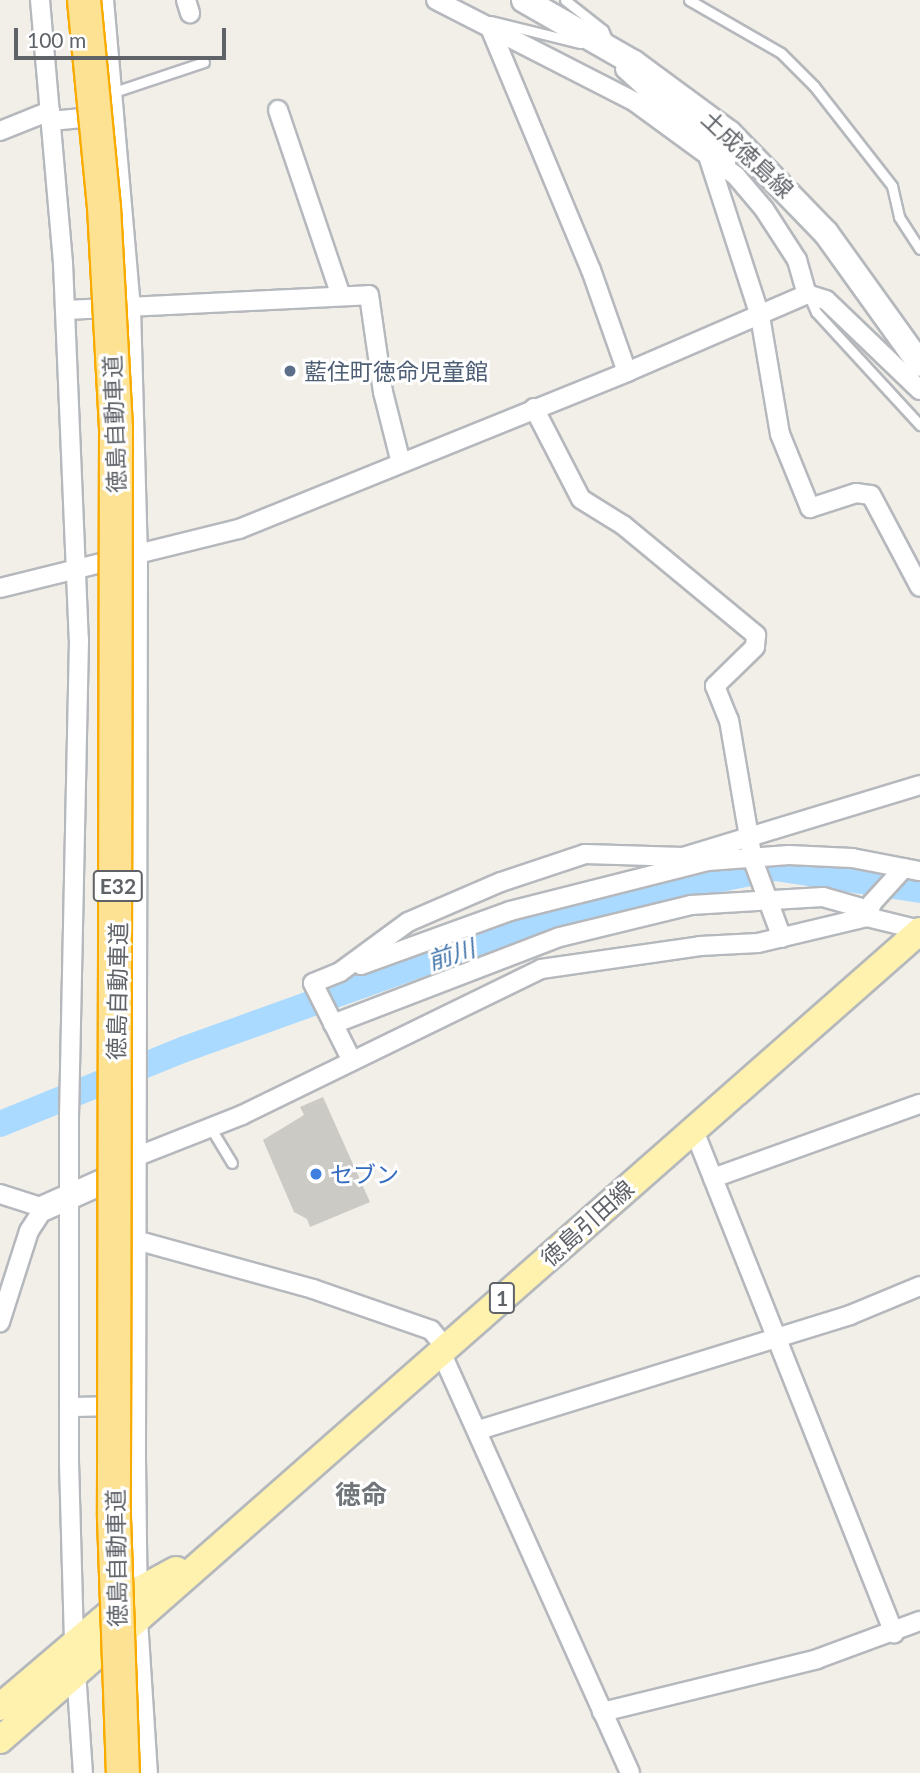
<!DOCTYPE html>
<meta charset="utf-8">
<style>
body{margin:0}
#map{position:relative;width:920px;height:1773px;overflow:hidden;background:#f1efe8;font-family:Lato,"Noto Sans JP",sans-serif}
div>[style]{position:absolute}
[style*='--x']{left:calc(var(--x)*1px);top:calc(var(--y)*1px);width:calc(var(--w)*1px);rotate:calc(var(--a)*1deg)}
.river>*{height:26px;margin:-13px;padding:0 13px;transform-origin:13px;border-radius:13px;background:#aadaff}
.building>*{inset:0;background:#cccac5}
.roads{filter:drop-shadow(2px 0 #b5b8bc) drop-shadow(-2px 0 #b5b8bc) drop-shadow(0 2px #b5b8bc) drop-shadow(0 -2px #b5b8bc)}
.lane>*{height:9px;margin:-4.5px;padding:0 4.5px;transform-origin:4.5px;border-radius:4.5px;background:#fff}
.street>*{height:18px;margin:-9px;padding:0 9px;transform-origin:9px;border-radius:9px;background:#fff}
.secondary>*{height:24px;margin:-12px;padding:0 12px;transform-origin:12px;border-radius:12px;background:#fff}
.primary>*{height:26px;margin:-13px;padding:0 13px;transform-origin:13px;border-radius:13px;background:#fff2af}
.bridges{filter:drop-shadow(2px 0 #f9ab00) drop-shadow(-2px 0 #f9ab00) drop-shadow(0 2px #f9ab00) drop-shadow(0 -2px #f9ab00)}
.highway-bridge>*{height:32px;margin:-16px;padding:0 16px;transform-origin:16px;border-radius:16px;background:#fde293}
.dots>*{width:19px;height:19px;translate:-50% -50%;box-sizing:border-box;border:4px solid #fff;border-radius:50%}
span{translate:-50% -50%;white-space:nowrap;text-align:center;line-height:1.15;-webkit-text-stroke:6px #fff;paint-order:stroke}
.shield-label span{padding:2px 5px;background:#fff;border:2px solid;border-radius:5px;-webkit-text-stroke-width:0}
.shield-label{font-size:21px;color:#5f6368;font-weight:700}
.street-label{font-size:23px;color:#5f6368}
.service-label{font-size:23px;color:#4e5e75}
.left{translate:0 -50%;text-align:left}
.shop-label{font-size:23px;color:#366cbe}
.water-label{font-size:24px;color:#4174aa;font-style:italic}
.quarter-label{font-size:26px;color:#70757a;font-weight:700}
.scale{position:absolute;left:14px;top:28px;width:212px;height:32px;box-sizing:border-box;border:4px solid #5f6368;border-top:0;padding-left:9px;font-size:21px;line-height:24px;white-space:nowrap;color:#5f6368;-webkit-text-stroke:5px #fff;paint-order:stroke}
</style>
<div id="map">
<div class="river">
<i style="--x:0;--y:1124;--w:200;--a:-22.1"></i>
<i style="--x:185;--y:1049;--w:269;--a:-19.8"></i>
<i style="--x:438;--y:958;--w:223;--a:-17"></i>
<i style="--x:651;--y:893;--w:126;--a:-11.4"></i>
<i style="--x:775;--y:868;--w:147;--a:8.6"></i>
</div>
<div class="building">
<i style="clip-path:polygon(323px 1097px,370px 1202px,310px 1227px,307px 1219px,294px 1212px,263px 1140px,304px 1115px,300px 1107px)"></i>
</div>
<div class="roads">
<div class="lane">
<i style="--x:565;--y:0;--w:48;--a:38.3"></i>
<i style="--x:603;--y:30;--w:12;--a:66"></i>
<i style="--x:689;--y:0;--w:106;--a:29.9"></i>
<i style="--x:781;--y:53;--w:47;--a:45"></i>
<i style="--x:814;--y:86;--w:127;--a:52"></i>
<i style="--x:892;--y:186;--w:32;--a:77"></i>
<i style="--x:899;--y:217;--w:38;--a:57"></i>
<i style="--x:491;--y:21;--w:92;--a:13.9"></i>
<i style="--x:111;--y:93;--w:98;--a:-18.4"></i>
<i style="--x:808;--y:294;--w:20;--a:66"></i>
<i style="--x:816;--y:312;--w:154;--a:47.4"></i>
<i style="--x:210;--y:1127;--w:42;--a:58.6"></i>
</div>
<div class="street">
<i style="--x:40;--y:0;--w:264;--a:85"></i>
<i style="--x:63;--y:263;--w:377;--a:87.6"></i>
<i style="--x:79;--y:640;--w:476;--a:91.2"></i>
<i style="--x:69;--y:1116;--w:346;--a:90"></i>
<i style="--x:69;--y:1462;--w:181;--a:88.4"></i>
<i style="--x:186;--y:0;--w:14;--a:73"></i>
<i style="--x:436;--y:0;--w:224;--a:27.1"></i>
<i style="--x:635;--y:102;--w:125;--a:36.2"></i>
<i style="--x:736;--y:176;--w:43;--a:49.7"></i>
<i style="--x:764;--y:209;--w:61;--a:57.1"></i>
<i style="--x:797;--y:260;--w:35;--a:74"></i>
<i style="--x:491;--y:30;--w:260;--a:67.4"></i>
<i style="--x:591;--y:270;--w:108;--a:70.6"></i>
<i style="--x:625;--y:69;--w:137;--a:42.3"></i>
<i style="--x:278;--y:110;--w:196;--a:71.3"></i>
<i style="--x:51;--y:121;--w:52;--a:-5.5"></i>
<i style="--x:0;--y:131;--w:54;--a:-21.8"></i>
<i style="--x:708;--y:156;--w:168;--a:72"></i>
<i style="--x:760;--y:316;--w:120;--a:80.4"></i>
<i style="--x:780;--y:434;--w:80;--a:67.9"></i>
<i style="--x:810;--y:508;--w:48;--a:-18.1"></i>
<i style="--x:856;--y:493;--w:15;--a:8"></i>
<i style="--x:871;--y:495;--w:104;--a:62"></i>
<i style="--x:65;--y:310;--w:304;--a:-2.8"></i>
<i style="--x:369;--y:295;--w:98;--a:81.8"></i>
<i style="--x:383;--y:392;--w:73;--a:75.8"></i>
<i style="--x:534;--y:408;--w:102;--a:62.7"></i>
<i style="--x:581;--y:499;--w:49;--a:31.8"></i>
<i style="--x:623;--y:525;--w:173;--a:39.6"></i>
<i style="--x:756;--y:635;--w:12;--a:95"></i>
<i style="--x:755;--y:647;--w:56;--a:135.7"></i>
<i style="--x:715;--y:686;--w:37;--a:68"></i>
<i style="--x:729;--y:720;--w:142;--a:80.3"></i>
<i style="--x:753;--y:860;--w:83;--a:69.6"></i>
<i style="--x:0;--y:588;--w:246;--a:-13.9"></i>
<i style="--x:239;--y:529;--w:419;--a:-22"></i>
<i style="--x:627;--y:372;--w:196;--a:-23.4"></i>
<i style="--x:807;--y:294;--w:20;--a:18"></i>
<i style="--x:826;--y:300;--w:130;--a:43.8"></i>
<i style="--x:867;--y:917;--w:15;--a:-70"></i>
<i style="--x:872;--y:903;--w:47;--a:-47.6"></i>
<i style="--x:904;--y:868;--w:16;--a:11"></i>
<i style="--x:361;--y:965;--w:158;--a:-19.9"></i>
<i style="--x:510;--y:911;--w:204;--a:-14.2"></i>
<i style="--x:708;--y:861;--w:81;--a:-4.2"></i>
<i style="--x:789;--y:855;--w:63;--a:2.7"></i>
<i style="--x:852;--y:858;--w:53;--a:10.9"></i>
<i style="--x:333;--y:1024;--w:243;--a:-21"></i>
<i style="--x:560;--y:937;--w:135;--a:-13.7"></i>
<i style="--x:691;--y:905;--w:132;--a:-3.5"></i>
<i style="--x:823;--y:897;--w:48;--a:15.8"></i>
<i style="--x:352;--y:1061;--w:87;--a:-116.6"></i>
<i style="--x:313;--y:983;--w:29;--a:-22"></i>
<i style="--x:340;--y:972;--w:84;--a:-36.3"></i>
<i style="--x:408;--y:922;--w:101;--a:-23.3"></i>
<i style="--x:501;--y:882;--w:89;--a:-18.4"></i>
<i style="--x:585;--y:854;--w:98;--a:1.8"></i>
<i style="--x:683;--y:857;--w:248;--a:-16.9"></i>
<i style="--x:693;--y:1128;--w:544;--a:68.3"></i>
<i style="--x:133;--y:1158;--w:117;--a:-21.5"></i>
<i style="--x:242;--y:1115;--w:333;--a:-26"></i>
<i style="--x:541;--y:969;--w:161;--a:-8.2"></i>
<i style="--x:700;--y:946;--w:58;--a:-3"></i>
<i style="--x:758;--y:943;--w:112;--a:-13.4"></i>
<i style="--x:867;--y:917;--w:55;--a:13.8"></i>
<i style="--x:713;--y:1178;--w:220;--a:-19.7"></i>
<i style="--x:0;--y:1194;--w:46;--a:17.7"></i>
<i style="--x:44;--y:1208;--w:27;--a:123"></i>
<i style="--x:29;--y:1231;--w:96;--a:107.7"></i>
<i style="--x:132;--y:1239;--w:188;--a:15.4"></i>
<i style="--x:313;--y:1289;--w:125;--a:19.2"></i>
<i style="--x:431;--y:1330;--w:23;--a:50"></i>
<i style="--x:441;--y:1352;--w:461;--a:65.8"></i>
<i style="--x:69;--y:1407;--w:53;--a:-1.1"></i>
<i style="--x:479;--y:1430;--w:388;--a:-17.2"></i>
<i style="--x:850;--y:1315;--w:76;--a:-22.5"></i>
<i style="--x:76;--y:1671;--w:102;--a:86.1"></i>
<i style="--x:602;--y:1712;--w:221;--a:-13.8"></i>
<i style="--x:817;--y:1659;--w:110;--a:-20.3"></i>
</div>
<div class="secondary">
<i style="--x:101;--y:0;--w:309;--a:85"></i>
<i style="--x:128;--y:308;--w:248;--a:88.4"></i>
<i style="--x:135;--y:556;--w:903;--a:90.13"></i>
<i style="--x:133;--y:1459;--w:161;--a:89.3"></i>
<i style="--x:135;--y:1620;--w:153;--a:86.3"></i>
<i style="--x:524;--y:0;--w:127;--a:29.8"></i>
<i style="--x:634;--y:63;--w:118;--a:36.4"></i>
<i style="--x:729;--y:133;--w:139;--a:45.9"></i>
<i style="--x:826;--y:233;--w:161;--a:54.3"></i>
<i style="--x:44;--y:1208;--w:93;--a:-24.1"></i>
</div>
<div class="primary">
<i style="--x:0;--y:1707;--w:176;--a:-40.4"></i>
<i style="--x:134;--y:1593;--w:48;--a:-28.7"></i>
<i style="--x:0;--y:1740;--w:1225;--a:-41.33"></i>
</div>
</div>
<div class="bridges">
<div class="highway-bridge">
<i style="--x:84;--y:0;--w:208;--a:84.5"></i>
<i style="--x:104;--y:207;--w:222;--a:86.9"></i>
<i style="--x:116;--y:429;--w:1089;--a:90.11"></i>
<i style="--x:114;--y:1518;--w:255;--a:88"></i>
</div>
</div>
<div class="dots">
<i style="left:290px;top:371px;background:#5c6f8a"></i>
<i style="left:316px;top:1174px;background:#3f7fe0"></i>
</div>
<div class="shield-label">
<span style="left:118px;top:886px">E32</span>
<span style="left:502px;top:1298px">1</span>
</div>
<div class="street-label">
<span style="left:748px;top:154px;rotate:43deg">土成徳島線</span>
<span style="left:114px;top:424px;rotate:-92deg">徳島自動車道</span>
<span style="left:117px;top:991px;rotate:-89deg">徳島自動車道</span>
<span style="left:587px;top:1223px;rotate:-42deg">徳島引田線</span>
<span style="left:116px;top:1558px;rotate:-91deg">徳島自動車道</span>
</div>
<div class="service-label">
<span class="left" style="left:304px;top:371px">藍住町徳命児童館</span>
</div>
<div class="shop-label">
<span class="left" style="left:330px;top:1174px">セブン</span>
</div>
<div class="water-label">
<span style="left:451px;top:954px;rotate:-18deg">前川</span>
</div>
<div class="quarter-label">
<span style="left:361px;top:1495px">徳命</span>
</div>
<div class="scale">100 m</div>
</div>
